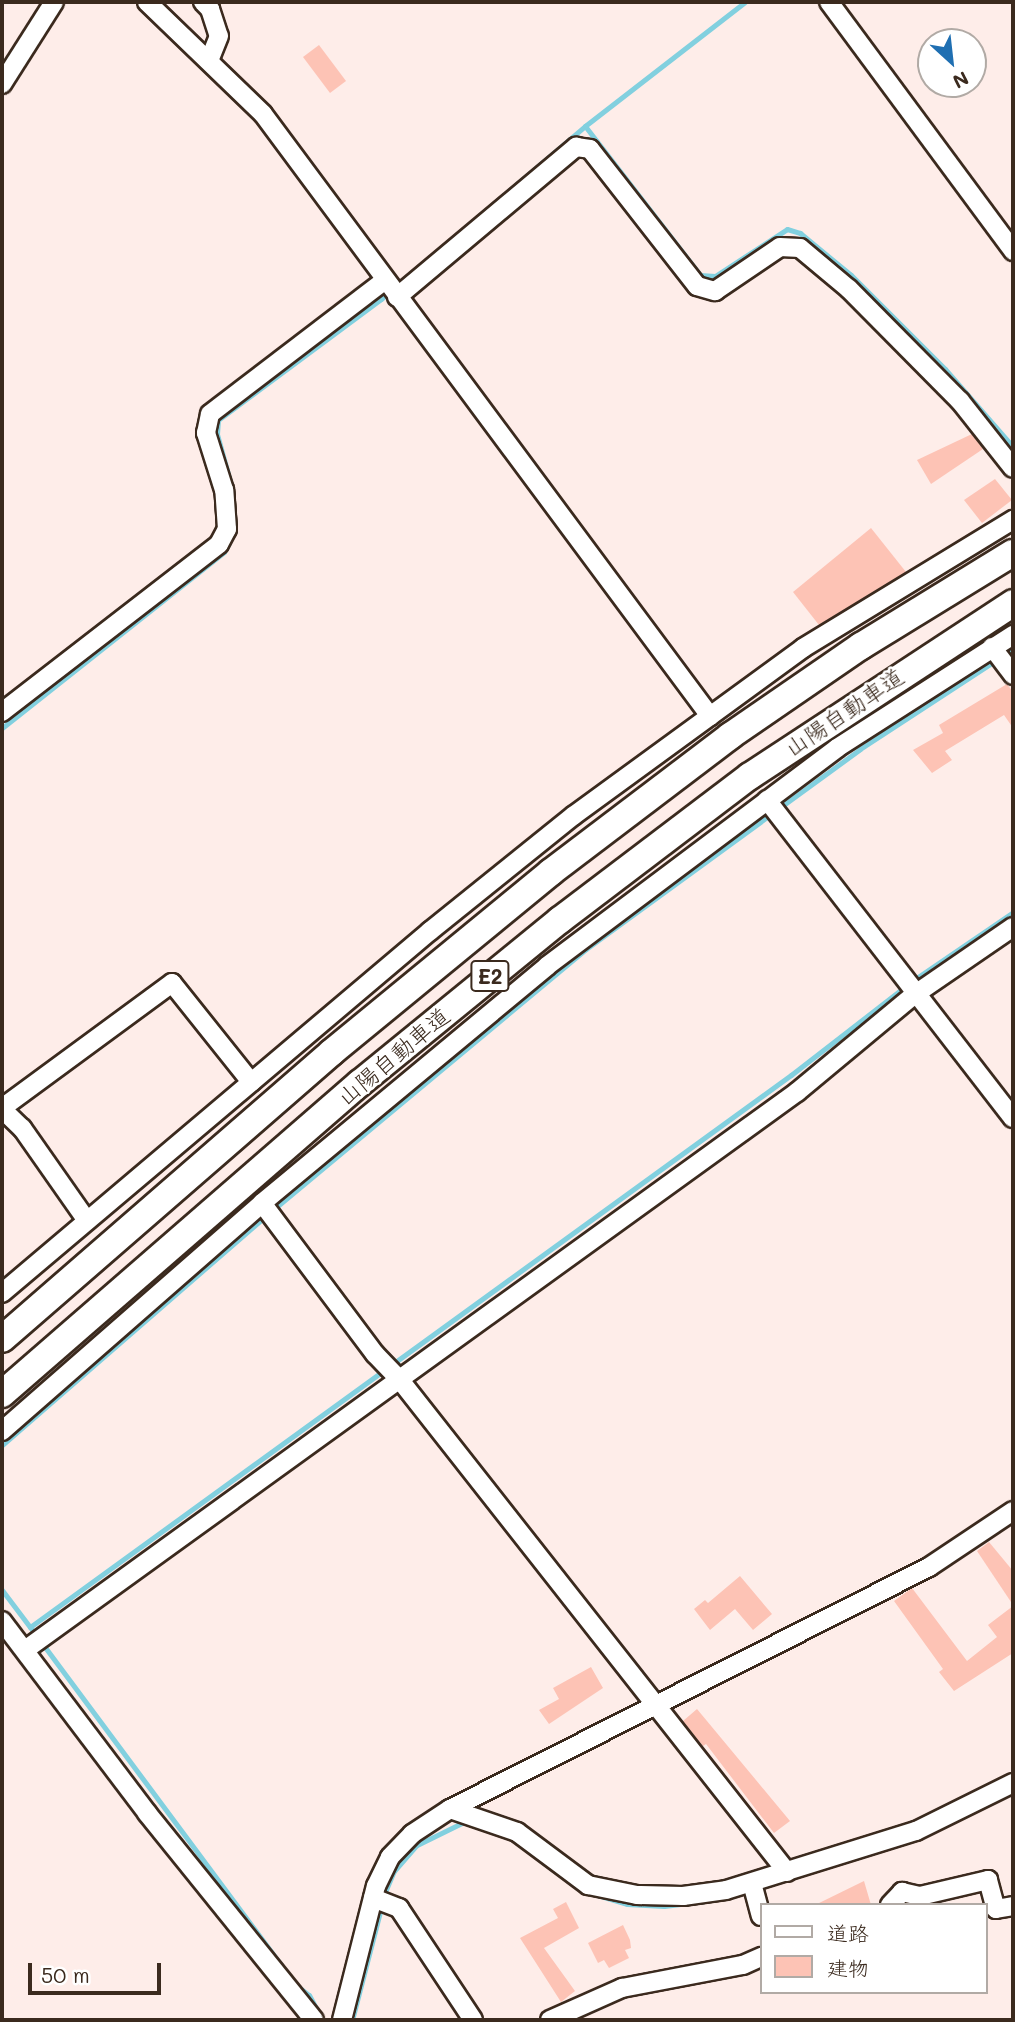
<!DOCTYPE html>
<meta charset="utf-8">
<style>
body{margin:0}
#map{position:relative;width:1015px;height:2022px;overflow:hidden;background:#feede9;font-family:Mali,"Klee One",sans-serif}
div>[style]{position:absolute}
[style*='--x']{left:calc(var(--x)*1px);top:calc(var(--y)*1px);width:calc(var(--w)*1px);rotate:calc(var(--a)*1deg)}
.stream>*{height:5px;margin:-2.5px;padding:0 2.5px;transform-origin:2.5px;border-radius:2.5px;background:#82d0df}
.building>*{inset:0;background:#fdc3b5}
.roads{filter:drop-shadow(2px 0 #3b2a1e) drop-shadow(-2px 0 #3b2a1e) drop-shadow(0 2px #3b2a1e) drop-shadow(0 -2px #3b2a1e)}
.minor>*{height:18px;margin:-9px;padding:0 9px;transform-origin:9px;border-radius:9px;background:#fff}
.highway>*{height:26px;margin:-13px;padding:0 13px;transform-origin:13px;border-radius:13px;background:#fff}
span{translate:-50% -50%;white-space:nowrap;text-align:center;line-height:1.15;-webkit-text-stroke:5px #fff;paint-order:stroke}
.shield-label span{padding:2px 5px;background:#fff;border:2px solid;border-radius:5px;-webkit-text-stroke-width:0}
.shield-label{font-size:21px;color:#3b2a1e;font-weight:700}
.street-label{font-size:23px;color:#3b2a1e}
.frame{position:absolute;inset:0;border:4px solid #3b2a1e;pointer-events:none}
.legend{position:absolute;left:760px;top:1903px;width:228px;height:91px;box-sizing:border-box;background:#fff;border:2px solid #b1aaa5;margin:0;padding:9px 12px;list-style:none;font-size:21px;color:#3b2a1e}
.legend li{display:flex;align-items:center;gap:14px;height:35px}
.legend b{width:35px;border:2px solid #b1aaa5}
.north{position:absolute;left:917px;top:28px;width:70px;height:70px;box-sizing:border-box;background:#fff;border:2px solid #b1aaa5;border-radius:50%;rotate:153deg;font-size:19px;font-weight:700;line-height:28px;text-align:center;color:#3b2a1e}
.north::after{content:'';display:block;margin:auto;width:24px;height:32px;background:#1f6fb2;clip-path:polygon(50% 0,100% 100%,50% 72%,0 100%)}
.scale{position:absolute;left:28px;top:1963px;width:133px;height:32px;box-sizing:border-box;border:4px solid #3b2a1e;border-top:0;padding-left:9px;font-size:21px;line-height:24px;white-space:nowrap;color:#3b2a1e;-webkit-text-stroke:5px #fff;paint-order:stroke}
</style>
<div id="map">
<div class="stream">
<i style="--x:585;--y:126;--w:188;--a:52.3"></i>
<i style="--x:700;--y:275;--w:15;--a:4"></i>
<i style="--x:715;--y:276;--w:86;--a:-33.1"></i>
<i style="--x:787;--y:229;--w:14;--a:17"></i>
<i style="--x:800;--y:233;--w:66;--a:39.5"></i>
<i style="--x:851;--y:275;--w:133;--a:45"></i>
<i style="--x:945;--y:369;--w:103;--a:48.9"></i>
<i style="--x:231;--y:485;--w:53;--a:-105.4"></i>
<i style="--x:217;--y:434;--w:14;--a:-86"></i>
<i style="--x:218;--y:420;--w:203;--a:-36.6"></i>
<i style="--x:381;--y:299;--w:267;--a:-40.3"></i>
<i style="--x:585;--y:126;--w:202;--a:-37.8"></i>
<i style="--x:2;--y:728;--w:283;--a:-38.4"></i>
<i style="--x:224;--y:552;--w:10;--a:-61"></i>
<i style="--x:2;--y:1445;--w:362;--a:-41"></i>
<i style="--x:275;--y:1208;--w:405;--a:-39.8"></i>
<i style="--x:586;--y:949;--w:339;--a:-36.1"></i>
<i style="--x:860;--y:749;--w:183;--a:-33.2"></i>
<i style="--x:2;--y:1590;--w:46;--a:52.9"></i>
<i style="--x:30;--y:1627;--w:940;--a:-35.96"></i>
<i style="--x:791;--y:1075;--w:153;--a:-37.8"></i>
<i style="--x:912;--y:981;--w:122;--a:-34.3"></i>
<i style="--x:30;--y:1627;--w:446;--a:53.4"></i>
<i style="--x:296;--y:1985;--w:16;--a:38"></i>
<i style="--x:309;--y:1995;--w:21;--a:62"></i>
<i style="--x:541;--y:1861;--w:39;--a:36"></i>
<i style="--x:594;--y:1894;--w:34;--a:17"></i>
<i style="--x:627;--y:1904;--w:37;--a:3"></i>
<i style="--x:664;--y:1906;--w:41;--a:-7"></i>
<i style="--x:352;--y:2020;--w:132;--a:-75.5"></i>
<i style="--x:385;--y:1892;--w:23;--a:-67"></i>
<i style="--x:394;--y:1871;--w:35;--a:-49"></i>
<i style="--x:417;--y:1845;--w:55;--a:-26.1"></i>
</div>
<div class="building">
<i style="clip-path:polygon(319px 45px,346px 81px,330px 93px,303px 57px)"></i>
<i style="clip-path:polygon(972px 434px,983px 449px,931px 484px,917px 460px)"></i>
<i style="clip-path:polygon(995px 479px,1012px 500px,982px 523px,964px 500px)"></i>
<i style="clip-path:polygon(871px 528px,906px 572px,819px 625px,793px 592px)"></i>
<i style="clip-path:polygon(1007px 684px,1013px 692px,1013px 728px,1004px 715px,945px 751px,952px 760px,932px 773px,913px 750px,943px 733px,939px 725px)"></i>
<i style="clip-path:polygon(989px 1542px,1013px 1571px,1013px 1605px,977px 1551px)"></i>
<i style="clip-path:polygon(740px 1576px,772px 1614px,753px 1630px,735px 1609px,710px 1630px,694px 1609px,705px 1600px,708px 1603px)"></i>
<i style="clip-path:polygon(912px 1588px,967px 1661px,997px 1637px,988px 1625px,1013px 1606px,1013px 1653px,954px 1691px,939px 1672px,943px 1669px,894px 1601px)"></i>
<i style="clip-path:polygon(591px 1667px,603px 1688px,549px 1724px,539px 1710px,559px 1699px,553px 1688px)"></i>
<i style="clip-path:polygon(697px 1709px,790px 1821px,774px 1833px,706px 1744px,703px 1746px,683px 1721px)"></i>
<i style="clip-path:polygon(864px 1881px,871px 1905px,815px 1905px)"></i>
<i style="clip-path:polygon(566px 1902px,579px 1928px,544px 1948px,575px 1991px,561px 2002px,520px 1938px,558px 1918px,553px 1909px)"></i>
<i style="clip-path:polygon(623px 1925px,630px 1940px,631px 1948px,625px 1950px,629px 1958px,609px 1968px,604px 1960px,598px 1963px,588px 1943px)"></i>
</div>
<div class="roads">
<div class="minor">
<i style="--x:147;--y:2;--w:161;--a:44"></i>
<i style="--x:263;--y:114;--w:750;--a:53.41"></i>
<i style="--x:203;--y:2;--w:10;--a:45"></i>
<i style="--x:210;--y:9;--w:28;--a:72"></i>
<i style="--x:219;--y:36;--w:27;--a:112"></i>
<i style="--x:829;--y:2;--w:310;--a:53.5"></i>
<i style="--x:2;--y:84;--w:97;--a:-57.6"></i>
<i style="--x:397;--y:297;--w:234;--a:-40"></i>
<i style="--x:576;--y:147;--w:14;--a:8"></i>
<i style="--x:590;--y:149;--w:174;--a:52"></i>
<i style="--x:697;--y:286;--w:19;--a:16"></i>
<i style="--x:715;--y:291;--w:78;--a:-34.1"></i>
<i style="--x:780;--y:247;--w:20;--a:3"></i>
<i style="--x:800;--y:248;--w:64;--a:39.9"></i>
<i style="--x:849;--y:289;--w:158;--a:45.3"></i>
<i style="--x:960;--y:401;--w:85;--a:51.7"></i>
<i style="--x:992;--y:647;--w:35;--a:53"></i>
<i style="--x:2;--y:712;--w:274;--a:-37.7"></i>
<i style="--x:219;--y:544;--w:17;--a:-62"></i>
<i style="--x:227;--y:529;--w:39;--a:-94"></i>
<i style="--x:224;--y:490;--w:60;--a:-107.5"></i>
<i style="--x:206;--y:433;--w:19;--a:-78"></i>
<i style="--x:210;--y:414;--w:220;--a:-37.4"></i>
<i style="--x:767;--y:800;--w:402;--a:52.3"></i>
<i style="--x:2;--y:1108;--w:211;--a:-36.3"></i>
<i style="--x:172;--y:983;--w:127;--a:51.4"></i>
<i style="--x:2;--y:1109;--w:28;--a:44"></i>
<i style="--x:22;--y:1128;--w:113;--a:55"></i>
<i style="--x:262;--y:1203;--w:189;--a:53.2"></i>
<i style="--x:375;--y:1354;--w:36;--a:46"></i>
<i style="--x:400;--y:1380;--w:626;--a:51.81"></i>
<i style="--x:2;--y:1293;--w:561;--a:-40.22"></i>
<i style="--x:430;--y:931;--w:184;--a:-38.8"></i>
<i style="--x:573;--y:816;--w:285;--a:-36.1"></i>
<i style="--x:803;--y:648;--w:246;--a:-31.4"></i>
<i style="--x:2;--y:1431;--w:346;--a:-41.2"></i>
<i style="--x:262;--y:1203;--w:371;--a:-39.7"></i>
<i style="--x:547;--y:966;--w:363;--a:-36.9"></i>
<i style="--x:837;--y:748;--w:209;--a:-32.7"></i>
<i style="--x:2;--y:1621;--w:241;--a:52.9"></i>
<i style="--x:147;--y:1813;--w:266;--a:51.1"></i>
<i style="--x:25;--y:1650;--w:953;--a:-35.86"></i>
<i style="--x:797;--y:1092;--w:152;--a:-39.7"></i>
<i style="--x:914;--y:995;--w:120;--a:-34.5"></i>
<i style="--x:450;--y:1809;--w:71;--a:18.9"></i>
<i style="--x:517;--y:1832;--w:89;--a:36.7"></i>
<i style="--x:588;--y:1885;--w:50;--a:11.5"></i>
<i style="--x:637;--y:1895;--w:46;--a:1.2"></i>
<i style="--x:683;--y:1896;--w:43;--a:-7.9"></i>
<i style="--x:726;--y:1890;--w:199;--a:-17.3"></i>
<i style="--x:916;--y:1831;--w:108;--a:-26.3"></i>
<i style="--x:752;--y:1883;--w:34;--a:75"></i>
<i style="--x:373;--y:1898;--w:28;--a:21"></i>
<i style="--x:399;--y:1908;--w:134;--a:56.5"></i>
<i style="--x:890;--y:1905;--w:18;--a:-47"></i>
<i style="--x:902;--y:1892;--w:18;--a:13"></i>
<i style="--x:920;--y:1896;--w:70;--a:-13.2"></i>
<i style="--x:988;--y:1880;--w:30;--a:75"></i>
<i style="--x:996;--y:1909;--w:17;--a:-10"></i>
<i style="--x:342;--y:2020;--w:138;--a:-75.8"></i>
<i style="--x:376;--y:1886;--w:32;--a:-64"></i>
<i style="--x:390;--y:1857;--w:32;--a:-46"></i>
<i style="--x:412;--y:1834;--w:45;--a:-33.3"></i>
<i style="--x:450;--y:1809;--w:537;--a:-26.8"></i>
<i style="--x:929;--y:1567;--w:101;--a:-33.7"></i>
<i style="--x:550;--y:2020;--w:79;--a:-24"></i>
<i style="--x:622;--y:1988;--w:123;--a:-10.8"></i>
<i style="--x:743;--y:1965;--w:20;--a:-24"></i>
</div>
<div class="highway">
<i style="--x:2;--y:1339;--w:437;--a:-41"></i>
<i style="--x:332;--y:1052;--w:283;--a:-39.4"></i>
<i style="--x:551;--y:872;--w:225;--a:-37.2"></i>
<i style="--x:730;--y:736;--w:159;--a:-34.5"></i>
<i style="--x:861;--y:646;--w:178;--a:-31.5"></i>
<i style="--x:2;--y:1394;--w:474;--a:-41"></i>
<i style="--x:360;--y:1083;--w:258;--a:-39.2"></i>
<i style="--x:560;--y:920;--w:238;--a:-37.2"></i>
<i style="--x:750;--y:776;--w:315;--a:-33.3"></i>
</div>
</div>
<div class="shield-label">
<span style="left:490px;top:976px">E2</span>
</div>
<div class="street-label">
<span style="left:844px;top:712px;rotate:-34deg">山陽自動車道</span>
<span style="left:393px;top:1056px;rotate:-40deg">山陽自動車道</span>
</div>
<div class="frame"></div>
<ul class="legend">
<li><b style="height:9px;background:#fff"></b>道路</li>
<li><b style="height:19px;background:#fdc3b5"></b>建物</li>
</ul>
<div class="north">N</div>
<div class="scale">50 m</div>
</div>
